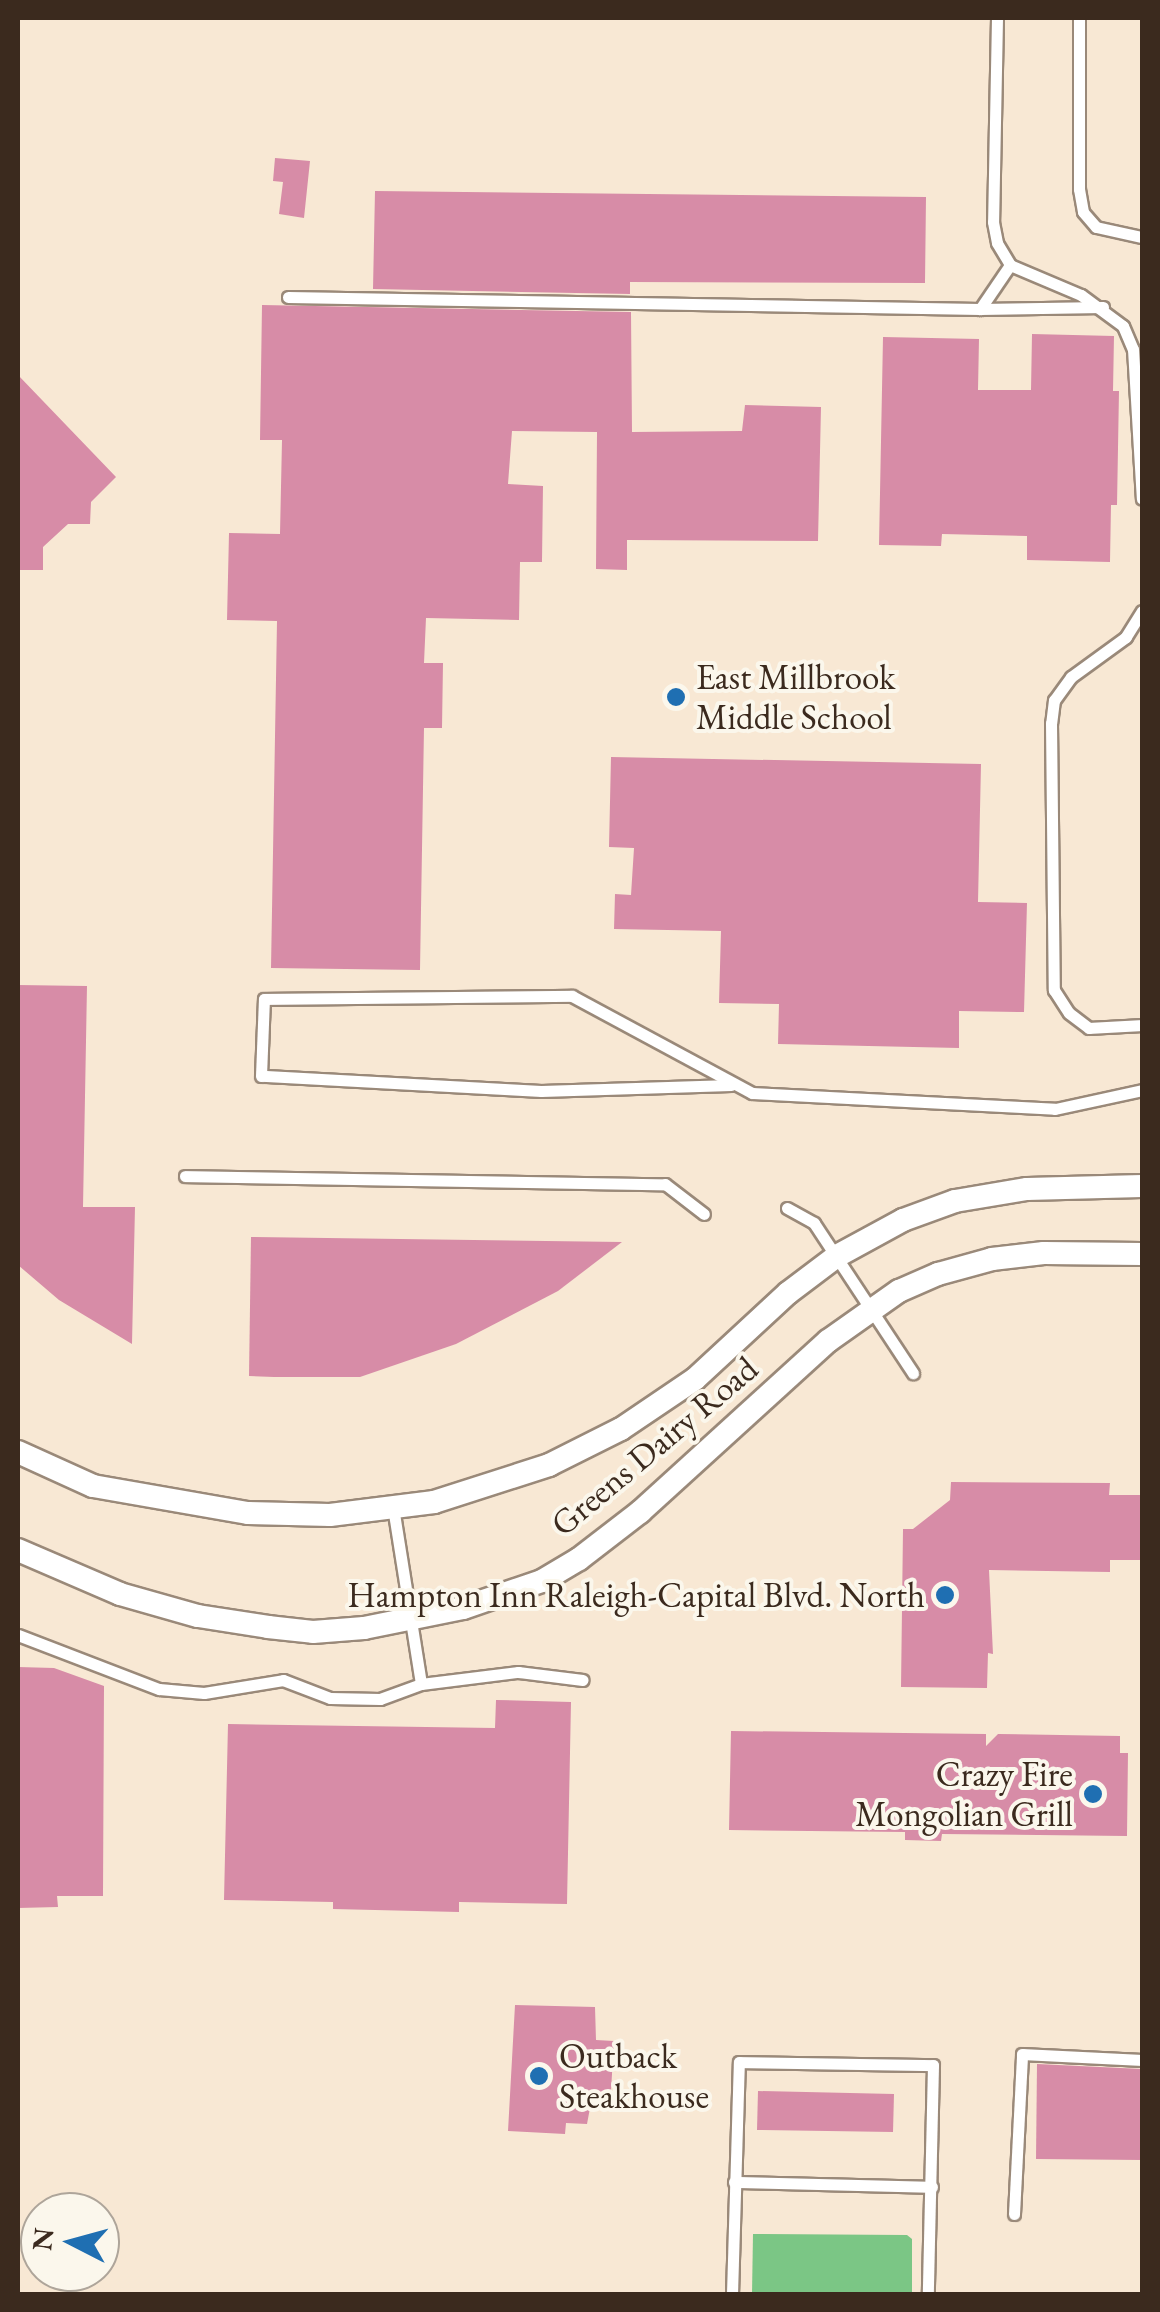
<!DOCTYPE html>
<style>
body{margin:0}
#map{position:relative;width:1160px;height:2312px;overflow:hidden;background:#f8e8d4;font-family:"EB Garamond",serif}
div>[style]{position:absolute}
[style*='--x']{left:calc(var(--x)*1px);top:calc(var(--y)*1px);width:calc(var(--w)*1px);rotate:calc(var(--a)*1deg)}
.green>*{inset:0;background:#7bc685}
.building>*{inset:0;background:#d78ca7}
.roads{filter:drop-shadow(2px 0 #9a8979) drop-shadow(-2px 0 #9a8979) drop-shadow(0 2px #9a8979) drop-shadow(0 -2px #9a8979)}
.service>*{height:11px;margin:-5.5px;padding:0 5.5px;transform-origin:5.5px;border-radius:5.5px;background:#fff}
.minor>*{height:22px;margin:-11px;padding:0 11px;transform-origin:11px;border-radius:11px;background:#fff}
.dots>*{width:28px;height:28px;translate:-50% -50%;box-sizing:border-box;border:5px solid #fbf7ec;border-radius:50%}
span{translate:-50% -50%;white-space:nowrap;text-align:center;line-height:1.15;-webkit-text-stroke:8px #fbf7ec;paint-order:stroke}
.poi-label{font-size:35px;color:#3b2a1e}
.left{translate:0 -50%;text-align:left}
.right{translate:-100% -50%;text-align:right}
.street-label{font-size:35px;color:#3b2a1e}
.frame{position:absolute;inset:0;border:20px solid #3b2a1e;pointer-events:none}
.north{position:absolute;left:20px;top:2192px;width:100px;height:100px;box-sizing:border-box;background:#fbf7ec;border:2px solid #aea59a;border-radius:50%;rotate:276deg;font-size:28px;font-weight:700;line-height:40px;text-align:center;color:#3b2a1e}
.north::after{content:'';display:block;margin:auto;width:35px;height:45px;background:#1f6fb2;clip-path:polygon(50% 0,100% 100%,50% 72%,0 100%)}
</style>
<div id="map">
<div class="green">
<i style="clip-path:polygon(753px 2234px,907px 2235px,912px 2239px,912px 2294px,752px 2294px)"></i>
</div>
<div class="building">
<i style="clip-path:polygon(275px 158px,310px 161px,304px 218px,279px 214px,283px 182px,273px 181px)"></i>
<i style="clip-path:polygon(375px 191px,926px 197px,925px 283px,630px 282px,630px 294px,373px 289px)"></i>
<i style="clip-path:polygon(262px 305px,631px 312px,632px 432px,742px 431px,745px 405px,821px 407px,818px 541px,627px 540px,627px 570px,596px 569px,597px 432px,512px 431px,508px 484px,543px 486px,542px 562px,520px 562px,519px 620px,426px 618px,424px 663px,443px 663px,442px 728px,424px 728px,420px 970px,271px 968px,277px 621px,227px 620px,229px 533px,280px 534px,282px 440px,260px 440px)"></i>
<i style="clip-path:polygon(1032px 334px,1114px 336px,1113px 391px,1119px 391px,1117px 505px,1111px 505px,1110px 562px,1027px 560px,1027px 536px,942px 534px,941px 546px,879px 545px,883px 337px,979px 339px,978px 390px,1031px 390px)"></i>
<i style="clip-path:polygon(18px 375px,116px 477px,91px 502px,90px 524px,68px 524px,43px 547px,43px 570px,18px 570px)"></i>
<i style="clip-path:polygon(611px 757px,981px 764px,978px 902px,1027px 903px,1024px 1012px,959px 1011px,959px 1048px,778px 1044px,779px 1004px,719px 1003px,721px 931px,614px 929px,615px 894px,631px 895px,634px 848px,609px 847px)"></i>
<i style="clip-path:polygon(18px 985px,87px 986px,83px 1207px,135px 1207px,132px 1344px,59px 1300px,18px 1265px)"></i>
<i style="clip-path:polygon(251px 1237px,622px 1242px,558px 1291px,456px 1344px,360px 1377px,274px 1377px,249px 1376px)"></i>
<i style="clip-path:polygon(951px 1482px,1110px 1483px,1109px 1495px,1142px 1495px,1142px 1560px,1110px 1560px,1110px 1572px,989px 1570px,993px 1654px,988px 1653px,987px 1688px,901px 1687px,903px 1529px,913px 1529px,950px 1500px)"></i>
<i style="clip-path:polygon(18px 1667px,54px 1668px,104px 1686px,103px 1896px,57px 1896px,58px 1907px,18px 1908px)"></i>
<i style="clip-path:polygon(496px 1700px,571px 1702px,567px 1904px,459px 1902px,459px 1912px,333px 1909px,333px 1902px,224px 1900px,228px 1724px,495px 1728px)"></i>
<i style="clip-path:polygon(731px 1731px,986px 1734px,986px 1746px,998px 1734px,1120px 1736px,1120px 1753px,1128px 1753px,1127px 1836px,942px 1834px,941px 1841px,905px 1840px,905px 1832px,729px 1830px)"></i>
<i style="clip-path:polygon(515px 2005px,595px 2007px,596px 2040px,614px 2041px,610px 2107px,590px 2108px,587px 2124px,566px 2123px,565px 2134px,508px 2131px)"></i>
<i style="clip-path:polygon(1037px 2064px,1142px 2069px,1142px 2160px,1036px 2159px)"></i>
<i style="clip-path:polygon(758px 2091px,894px 2094px,893px 2132px,757px 2130px)"></i>
</div>
<div class="roads">
<div class="service">
<i style="--x:997;--y:18;--w:204;--a:91.1"></i>
<i style="--x:993;--y:222;--w:21;--a:79"></i>
<i style="--x:997;--y:243;--w:26;--a:59"></i>
<i style="--x:1010;--y:265;--w:77;--a:22.9"></i>
<i style="--x:1081;--y:295;--w:52;--a:36.4"></i>
<i style="--x:1123;--y:326;--w:25;--a:67"></i>
<i style="--x:1133;--y:349;--w:150;--a:86.6"></i>
<i style="--x:1079;--y:18;--w:171;--a:90"></i>
<i style="--x:1079;--y:189;--w:23;--a:80"></i>
<i style="--x:1083;--y:212;--w:20;--a:49"></i>
<i style="--x:1096;--y:227;--w:47;--a:12.3"></i>
<i style="--x:288;--y:297;--w:692;--a:0.99"></i>
<i style="--x:980;--y:309;--w:123;--a:-0.9"></i>
<i style="--x:980;--y:309;--w:53;--a:-55.7"></i>
<i style="--x:1142;--y:611;--w:31;--a:122"></i>
<i style="--x:1126;--y:637;--w:68;--a:144"></i>
<i style="--x:1071;--y:677;--w:29;--a:126"></i>
<i style="--x:1054;--y:700;--w:23;--a:97"></i>
<i style="--x:1051;--y:723;--w:267;--a:89.4"></i>
<i style="--x:1054;--y:990;--w:27;--a:57"></i>
<i style="--x:1069;--y:1013;--w:25;--a:37"></i>
<i style="--x:1089;--y:1028;--w:53;--a:-3.2"></i>
<i style="--x:731;--y:1085;--w:190;--a:178.2"></i>
<i style="--x:541;--y:1091;--w:280;--a:-176.9"></i>
<i style="--x:261;--y:1076;--w:77;--a:-87.8"></i>
<i style="--x:264;--y:999;--w:308;--a:-0.6"></i>
<i style="--x:572;--y:996;--w:204;--a:28.3"></i>
<i style="--x:752;--y:1093;--w:303;--a:3"></i>
<i style="--x:1055;--y:1109;--w:89;--a:-12.3"></i>
<i style="--x:185;--y:1176;--w:480;--a:1"></i>
<i style="--x:665;--y:1184;--w:49;--a:37.6"></i>
<i style="--x:787;--y:1208;--w:31;--a:29"></i>
<i style="--x:814;--y:1223;--w:180;--a:56.6"></i>
<i style="--x:393;--y:1507;--w:179;--a:81"></i>
<i style="--x:18;--y:1635;--w:151;--a:21"></i>
<i style="--x:159;--y:1689;--w:45;--a:5.1"></i>
<i style="--x:204;--y:1693;--w:80;--a:-9.3"></i>
<i style="--x:283;--y:1680;--w:50;--a:21"></i>
<i style="--x:330;--y:1698;--w:50;--a:1.1"></i>
<i style="--x:380;--y:1699;--w:44;--a:-20.1"></i>
<i style="--x:421;--y:1684;--w:98;--a:-7.1"></i>
<i style="--x:518;--y:1672;--w:65;--a:7"></i>
<i style="--x:734;--y:2182;--w:198;--a:1.4"></i>
<i style="--x:1014;--y:2214;--w:160;--a:-87.1"></i>
<i style="--x:1022;--y:2054;--w:120;--a:2.9"></i>
<i style="--x:732;--y:2294;--w:232;--a:-88.3"></i>
<i style="--x:739;--y:2062;--w:194;--a:0.9"></i>
<i style="--x:933;--y:2065;--w:229;--a:91.3"></i>
</div>
<div class="minor">
<i style="--x:18;--y:1452;--w:82;--a:24.4"></i>
<i style="--x:93;--y:1486;--w:157;--a:9.9"></i>
<i style="--x:248;--y:1513;--w:82;--a:1.4"></i>
<i style="--x:330;--y:1515;--w:105;--a:-7.1"></i>
<i style="--x:434;--y:1502;--w:121;--a:-17.8"></i>
<i style="--x:549;--y:1465;--w:80;--a:-26.6"></i>
<i style="--x:621;--y:1429;--w:89;--a:-34"></i>
<i style="--x:695;--y:1379;--w:127;--a:-42.8"></i>
<i style="--x:788;--y:1293;--w:61;--a:-37.1"></i>
<i style="--x:837;--y:1256;--w:75;--a:-28.6"></i>
<i style="--x:903;--y:1220;--w:55;--a:-20.1"></i>
<i style="--x:955;--y:1201;--w:73;--a:-9.5"></i>
<i style="--x:1027;--y:1189;--w:115;--a:-1.5"></i>
<i style="--x:18;--y:1550;--w:111;--a:23.3"></i>
<i style="--x:120;--y:1594;--w:81;--a:15.8"></i>
<i style="--x:198;--y:1616;--w:71;--a:8.9"></i>
<i style="--x:268;--y:1627;--w:45;--a:6.3"></i>
<i style="--x:313;--y:1632;--w:51;--a:-4.5"></i>
<i style="--x:364;--y:1628;--w:101;--a:-11.4"></i>
<i style="--x:463;--y:1608;--w:83;--a:-18.9"></i>
<i style="--x:542;--y:1581;--w:43;--a:-30.7"></i>
<i style="--x:579;--y:1559;--w:77;--a:-37.6"></i>
<i style="--x:640;--y:1512;--w:254;--a:-42.3"></i>
<i style="--x:828;--y:1341;--w:87;--a:-35.2"></i>
<i style="--x:899;--y:1291;--w:43;--a:-23.6"></i>
<i style="--x:938;--y:1274;--w:56;--a:-15.5"></i>
<i style="--x:992;--y:1259;--w:52;--a:-6.6"></i>
<i style="--x:1044;--y:1253;--w:98;--a:0.6"></i>
</div>
</div>
<div class="dots">
<i style="left:676px;top:697px;background:#1f6fb2"></i>
<i style="left:945px;top:1595px;background:#1f6fb2"></i>
<i style="left:1093px;top:1794px;background:#1f6fb2"></i>
<i style="left:539px;top:2076px;background:#1f6fb2"></i>
</div>
<div class="poi-label">
<span class="left" style="left:696px;top:697px">East Millbrook<br>Middle School</span>
<span class="right" style="left:925px;top:1595px">Hampton Inn Raleigh-Capital Blvd. North</span>
<span class="right" style="left:1073px;top:1794px">Crazy Fire<br>Mongolian Grill</span>
<span class="left" style="left:559px;top:2076px">Outback<br>Steakhouse</span>
</div>
<div class="street-label">
<span style="left:654px;top:1446px;rotate:-40deg">Greens Dairy Road</span>
</div>
<div class="frame"></div>
<div class="north">N</div>
</div>
